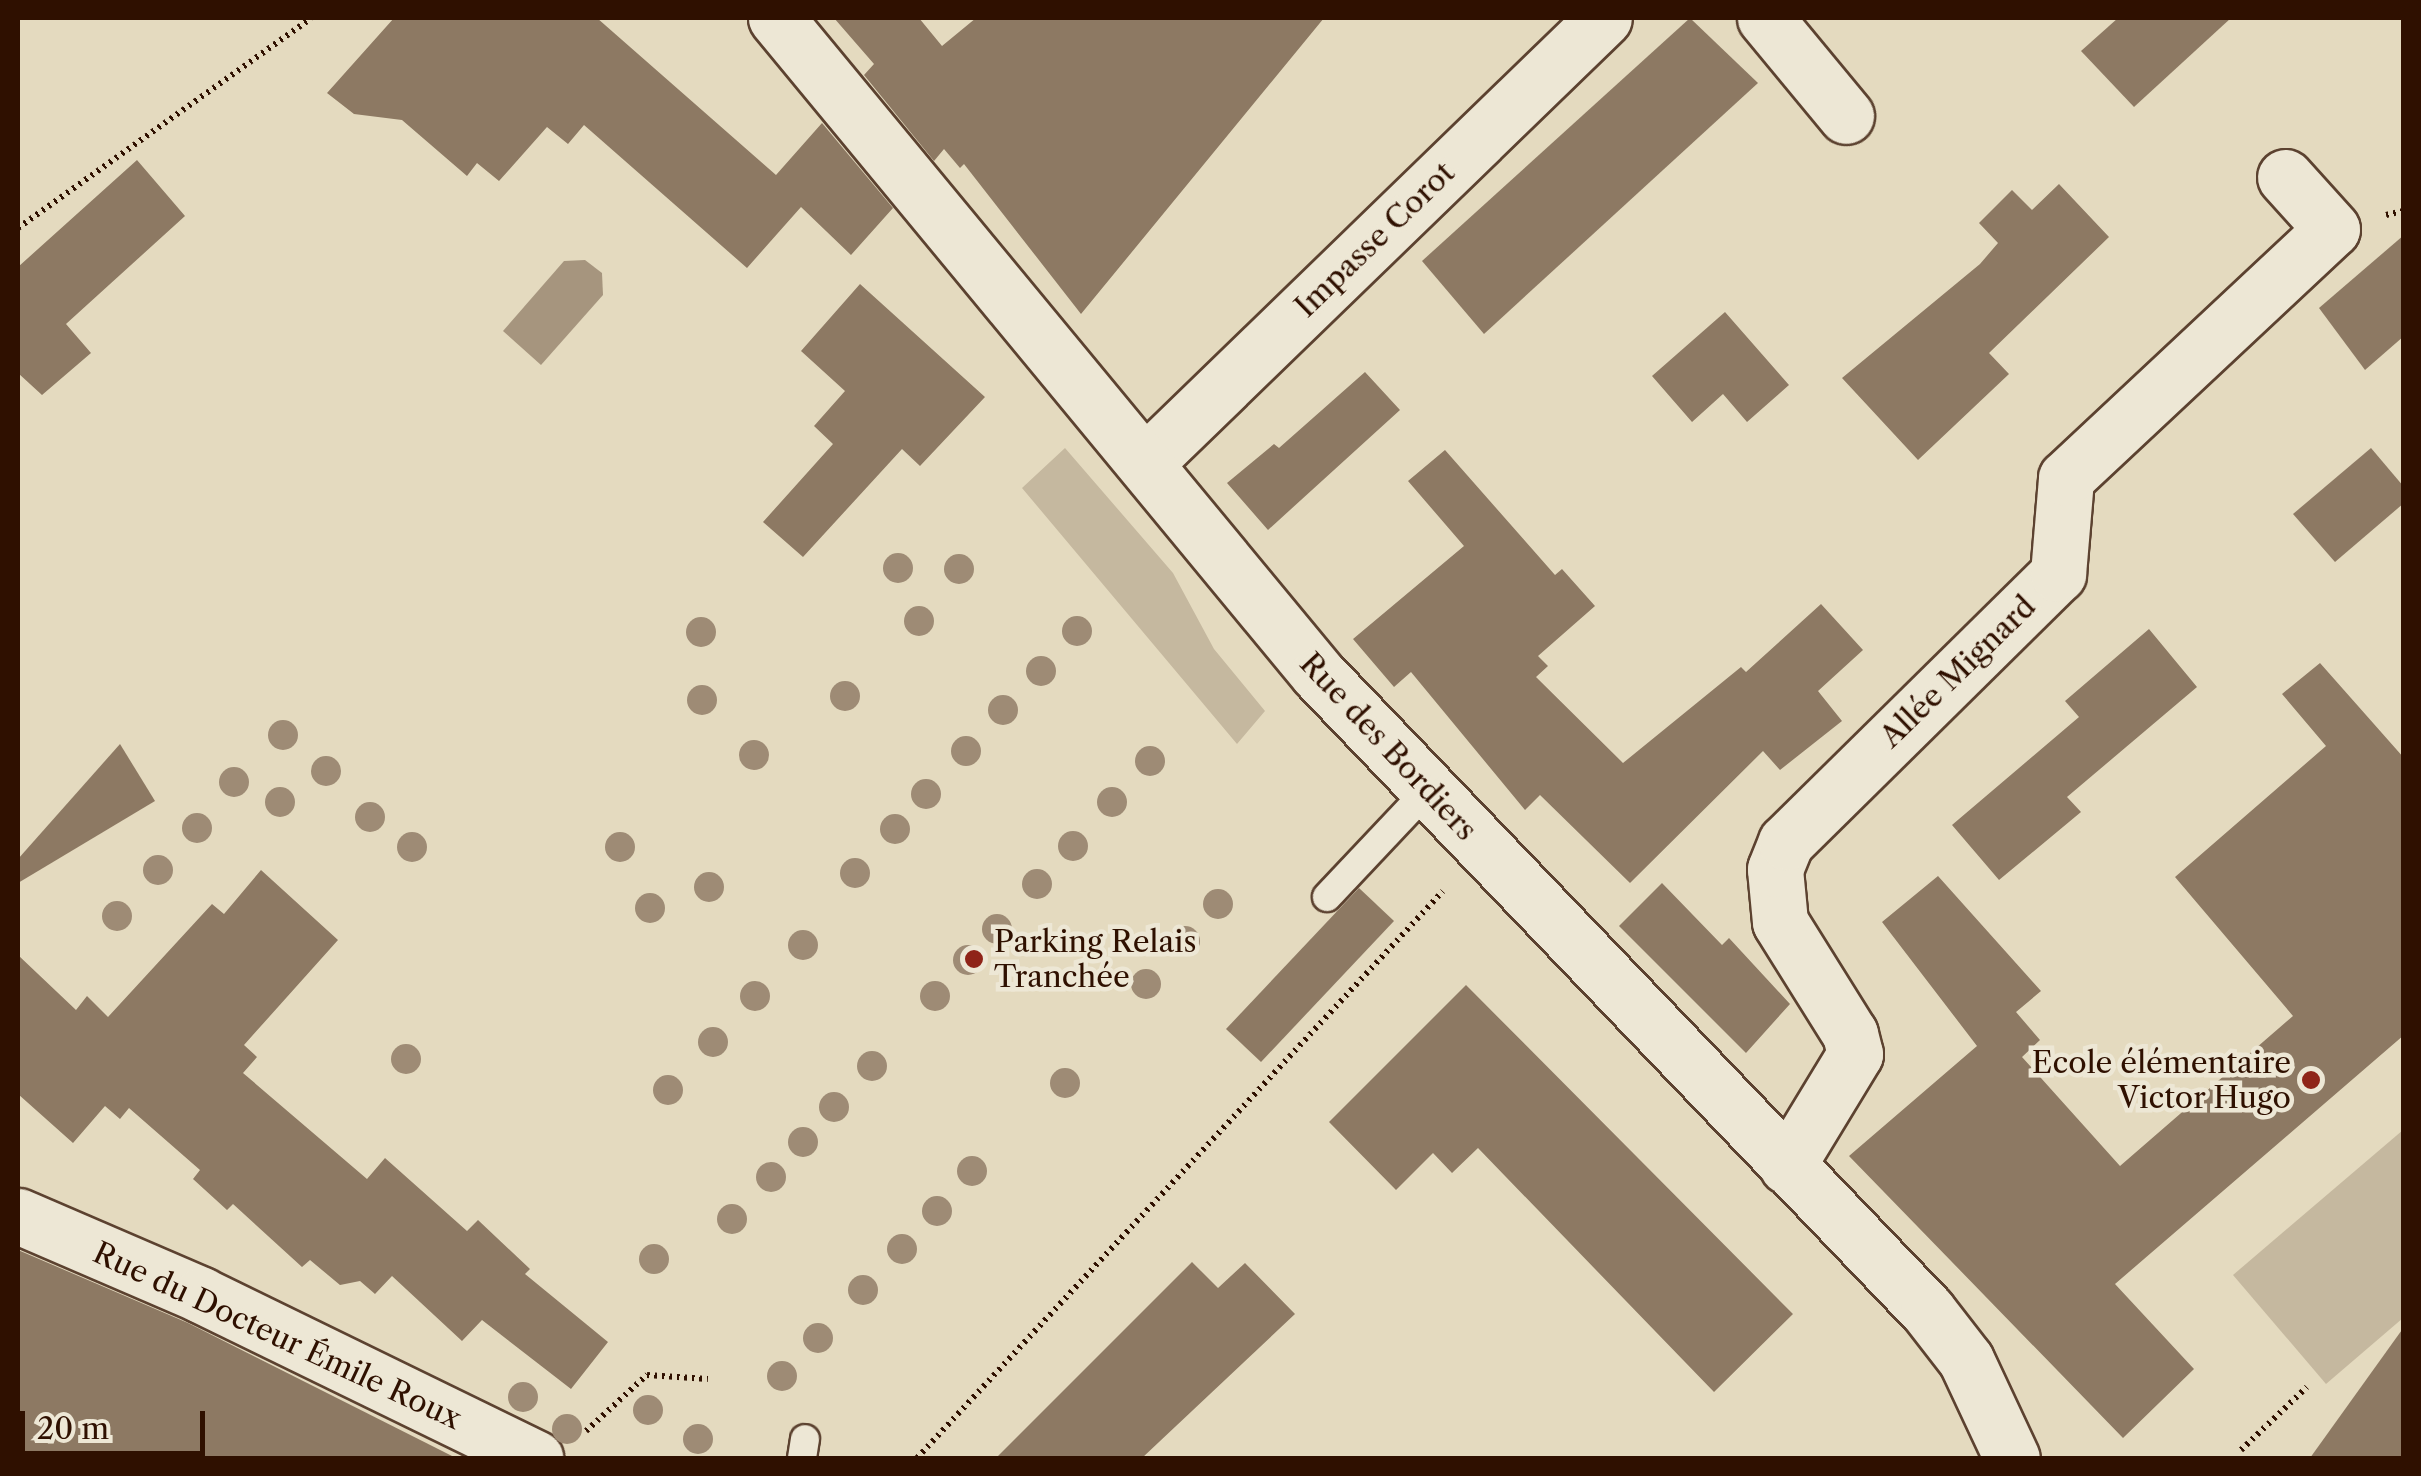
<!DOCTYPE html>
<meta charset="utf-8">
<style>
body{margin:0}
#map{position:relative;width:2421px;height:1476px;overflow:hidden;background:#e4dabf;font-family:"Libre Caslon Text",serif}
div>[style]{position:absolute}
[style*='--x']{left:calc(var(--x)*1px);top:calc(var(--y)*1px);width:calc(var(--w)*1px);rotate:calc(var(--a)*1deg)}
.green>*{inset:0;background:#c5b89f}
.water>*{inset:0;background:#a6957e}
.building>*{inset:0;background:#8d7963}
.path>*{height:6px;margin-top:-3px;transform-origin:0;background:repeating-linear-gradient(90deg,#2f1000 0 2.5px,transparent 0 7.5px)}
.roads{filter:drop-shadow(2px 0 #5c4230) drop-shadow(-2px 0 #5c4230) drop-shadow(0 2px #5c4230) drop-shadow(0 -2px #5c4230)}
.service>*{height:28px;margin:-14px;padding:0 14px;transform-origin:14px;border-radius:14px;background:#ede7d5}
.minor>*{height:55px;margin:-27.5px;padding:0 27.5px;transform-origin:27.5px;border-radius:27.5px;background:#ede7d5}
.tertiary>*{height:55px;margin:-27.5px;padding:0 27.5px;transform-origin:27.5px;border-radius:27.5px;background:#ede7d5}
.trees>*{width:30px;height:30px;margin:-15px;border-radius:50%;background:#9e8b75}
.dots>*{width:28px;height:28px;translate:-50% -50%;box-sizing:border-box;border:5px solid #ede7d5;border-radius:50%}
span{translate:-50% -50%;white-space:nowrap;text-align:center;line-height:1.15;-webkit-text-stroke:9px #ede7d5;paint-order:stroke}
.street-label{font-size:30px;color:#2f1000}
.poi-label{font-size:30px;color:#2f1000}
.left{translate:0 -50%;text-align:left}
.right{translate:-100% -50%;text-align:right}
.frame{position:absolute;inset:0;border:20px solid #2f1000;pointer-events:none}
.scale{position:absolute;left:20px;top:1411px;width:185px;height:45px;box-sizing:border-box;border:5px solid #2f1000;border-top:0;padding-left:12px;font-size:30px;line-height:35px;white-space:nowrap;color:#2f1000;-webkit-text-stroke:8px #ede7d5;paint-order:stroke}
</style>
<div id="map">
<div class="green">
<i style="clip-path:polygon(1065px 448px,1173px 573px,1214px 649px,1265px 711px,1237px 744px,1022px 488px)"></i>
<i style="clip-path:polygon(2403px 1130px,2403px 1318px,2326px 1384px,2233px 1275px)"></i>
</div>
<div class="water">
<i style="clip-path:polygon(585px 260px,602px 273px,603px 295px,541px 365px,503px 331px,564px 261px)"></i>
</div>
<div class="building">
<i style="clip-path:polygon(394px 18px,597px 18px,776px 175px,822px 123px,893px 208px,851px 255px,801px 207px,747px 268px,584px 125px,568px 144px,547px 127px,499px 181px,477px 163px,467px 176px,402px 120px,354px 114px,327px 93px)"></i>
<i style="clip-path:polygon(834px 18px,919px 18px,942px 46px,976px 18px,1324px 18px,1081px 314px,964px 164px,960px 168px,944px 149px,934px 161px,864px 75px,874px 64px)"></i>
<i style="clip-path:polygon(1690px 18px,1758px 83px,1484px 334px,1422px 261px)"></i>
<i style="clip-path:polygon(2118px 18px,2231px 18px,2134px 107px,2081px 51px)"></i>
<i style="clip-path:polygon(137px 160px,185px 216px,66px 324px,91px 353px,42px 395px,18px 373px,18px 267px)"></i>
<i style="clip-path:polygon(2059px 184px,2109px 237px,1989px 353px,2009px 374px,1918px 460px,1842px 378px,1980px 264px,1998px 243px,1979px 223px,2012px 190px,2032px 210px)"></i>
<i style="clip-path:polygon(2404px 235px,2404px 336px,2365px 370px,2319px 308px)"></i>
<i style="clip-path:polygon(860px 284px,985px 397px,920px 466px,902px 449px,803px 557px,763px 522px,833px 444px,814px 426px,845px 391px,801px 351px)"></i>
<i style="clip-path:polygon(1725px 312px,1789px 385px,1747px 422px,1723px 394px,1692px 422px,1652px 376px)"></i>
<i style="clip-path:polygon(1365px 372px,1400px 410px,1268px 530px,1227px 483px,1274px 444px,1279px 448px)"></i>
<i style="clip-path:polygon(2371px 448px,2404px 487px,2404px 503px,2335px 562px,2293px 514px)"></i>
<i style="clip-path:polygon(1445px 450px,1555px 575px,1562px 569px,1595px 606px,1538px 656px,1548px 666px,1536px 677px,1623px 763px,1741px 667px,1746px 672px,1821px 604px,1863px 650px,1818px 691px,1842px 721px,1780px 770px,1763px 751px,1630px 883px,1540px 795px,1525px 810px,1411px 672px,1394px 687px,1353px 639px,1464px 546px,1408px 481px)"></i>
<i style="clip-path:polygon(2149px 629px,2197px 687px,2067px 797px,2081px 812px,1999px 880px,1952px 825px,2079px 717px,2065px 701px)"></i>
<i style="clip-path:polygon(2320px 663px,2404px 758px,2404px 1035px,2115px 1284px,2194px 1369px,2123px 1438px,1849px 1156px,1977px 1046px,1882px 922px,1938px 876px,2041px 991px,2016px 1012px,2040px 1040px,2022px 1057px,2120px 1166px,2293px 1016px,2175px 877px,2326px 746px,2282px 694px)"></i>
<i style="clip-path:polygon(120px 744px,155px 801px,18px 883px,18px 859px)"></i>
<i style="clip-path:polygon(261px 870px,338px 940px,244px 1045px,257px 1057px,243px 1073px,367px 1179px,385px 1158px,467px 1231px,478px 1220px,530px 1269px,525px 1274px,608px 1342px,571px 1389px,482px 1320px,462px 1341px,392px 1276px,375px 1294px,360px 1281px,340px 1285px,310px 1260px,302px 1267px,233px 1204px,227px 1210px,193px 1179px,200px 1170px,129px 1108px,120px 1119px,105px 1106px,73px 1143px,18px 1094px,18px 955px,76px 1010px,87px 996px,108px 1017px,212px 904px,224px 914px)"></i>
<i style="clip-path:polygon(1662px 883px,1722px 945px,1729px 938px,1790px 1004px,1746px 1053px,1619px 926px)"></i>
<i style="clip-path:polygon(1359px 888px,1394px 921px,1261px 1062px,1226px 1029px)"></i>
<i style="clip-path:polygon(1466px 985px,1793px 1314px,1714px 1392px,1478px 1148px,1452px 1173px,1433px 1153px,1396px 1190px,1329px 1122px)"></i>
<i style="clip-path:polygon(18px 1250px,188px 1323px,456px 1458px,18px 1458px)"></i>
<i style="clip-path:polygon(1192px 1262px,1218px 1288px,1245px 1263px,1295px 1314px,1142px 1458px,996px 1458px)"></i>
<i style="clip-path:polygon(2404px 1327px,2404px 1458px,2310px 1458px)"></i>
</div>
<div class="path">
<i style="--x:2386;--y:215;--w:18;--a:-13"></i>
<i style="--x:18;--y:228;--w:360;--a:-35.6"></i>
<i style="--x:586;--y:1431;--w:83;--a:-42.6"></i>
<i style="--x:647;--y:1375;--w:61;--a:3.8"></i>
<i style="--x:2241;--y:1450;--w:91;--a:-43.7"></i>
<i style="--x:917;--y:1458;--w:773;--a:-47.15"></i>
</div>
<div class="roads">
<div class="service">
<i style="--x:1327;--y:897;--w:144;--a:-46.7"></i>
<i style="--x:802;--y:1458;--w:19;--a:-81"></i>
</div>
<div class="minor">
<i style="--x:1765;--y:18;--w:127;--a:50.4"></i>
<i style="--x:1145;--y:463;--w:639;--a:-44.11"></i>
<i style="--x:1787;--y:1166;--w:131;--a:-58.7"></i>
<i style="--x:1855;--y:1054;--w:21;--a:-104"></i>
<i style="--x:1850;--y:1034;--w:132;--a:-122"></i>
<i style="--x:1780;--y:922;--w:53;--a:-95.4"></i>
<i style="--x:1775;--y:869;--w:29;--a:-68"></i>
<i style="--x:1786;--y:842;--w:382;--a:-44.6"></i>
<i style="--x:2058;--y:574;--w:96;--a:-85.2"></i>
<i style="--x:2066;--y:478;--w:364;--a:-43.1"></i>
<i style="--x:2332;--y:229;--w:70;--a:-132.1"></i>
<i style="--x:18;--y:1216;--w:199;--a:23.3"></i>
<i style="--x:201;--y:1295;--w:372;--a:26"></i>
</div>
<div class="tertiary">
<i style="--x:776;--y:18;--w:851;--a:50.44"></i>
<i style="--x:1318;--y:674;--w:882;--a:46.24"></i>
<i style="--x:1928;--y:1311;--w:62;--a:52.2"></i>
<i style="--x:1966;--y:1360;--w:108;--a:64.9"></i>
</div>
</div>
<div class="trees">
<i style="left:898px;top:568px"></i>
<i style="left:959px;top:569px"></i>
<i style="left:919px;top:621px"></i>
<i style="left:1077px;top:631px"></i>
<i style="left:701px;top:632px"></i>
<i style="left:1041px;top:671px"></i>
<i style="left:845px;top:696px"></i>
<i style="left:702px;top:700px"></i>
<i style="left:1003px;top:710px"></i>
<i style="left:283px;top:735px"></i>
<i style="left:966px;top:751px"></i>
<i style="left:754px;top:755px"></i>
<i style="left:1150px;top:761px"></i>
<i style="left:326px;top:771px"></i>
<i style="left:234px;top:782px"></i>
<i style="left:926px;top:794px"></i>
<i style="left:280px;top:802px"></i>
<i style="left:1112px;top:802px"></i>
<i style="left:370px;top:817px"></i>
<i style="left:197px;top:828px"></i>
<i style="left:895px;top:829px"></i>
<i style="left:1073px;top:846px"></i>
<i style="left:412px;top:847px"></i>
<i style="left:620px;top:847px"></i>
<i style="left:158px;top:870px"></i>
<i style="left:855px;top:873px"></i>
<i style="left:1037px;top:884px"></i>
<i style="left:709px;top:887px"></i>
<i style="left:1218px;top:904px"></i>
<i style="left:650px;top:908px"></i>
<i style="left:117px;top:916px"></i>
<i style="left:997px;top:929px"></i>
<i style="left:1185px;top:941px"></i>
<i style="left:803px;top:945px"></i>
<i style="left:968px;top:960px"></i>
<i style="left:1146px;top:984px"></i>
<i style="left:755px;top:996px"></i>
<i style="left:935px;top:996px"></i>
<i style="left:713px;top:1042px"></i>
<i style="left:406px;top:1059px"></i>
<i style="left:872px;top:1066px"></i>
<i style="left:1065px;top:1083px"></i>
<i style="left:668px;top:1090px"></i>
<i style="left:834px;top:1107px"></i>
<i style="left:803px;top:1142px"></i>
<i style="left:972px;top:1171px"></i>
<i style="left:771px;top:1177px"></i>
<i style="left:937px;top:1211px"></i>
<i style="left:732px;top:1219px"></i>
<i style="left:902px;top:1249px"></i>
<i style="left:654px;top:1259px"></i>
<i style="left:863px;top:1290px"></i>
<i style="left:818px;top:1338px"></i>
<i style="left:782px;top:1376px"></i>
<i style="left:523px;top:1397px"></i>
<i style="left:648px;top:1410px"></i>
<i style="left:567px;top:1429px"></i>
<i style="left:698px;top:1439px"></i>
</div>
<div class="dots">
<i style="left:974px;top:959px;background:#8f2418"></i>
<i style="left:2311px;top:1080px;background:#8f2418"></i>
</div>
<div class="street-label">
<span style="left:1375px;top:240px;rotate:-44deg">Impasse Corot</span>
<span style="left:1958px;top:672px;rotate:-44deg">Allée Mignard</span>
<span style="left:1388px;top:747px;rotate:47deg">Rue des Bordiers</span>
<span style="left:277px;top:1336px;rotate:25deg">Rue du Docteur Émile Roux</span>
</div>
<div class="poi-label">
<span class="left" style="left:994px;top:959px">Parking Relais<br>Tranchée</span>
<span class="right" style="left:2291px;top:1080px">Ecole élémentaire<br>Victor Hugo</span>
</div>
<div class="frame"></div>
<div class="scale">20 m</div>
</div>
